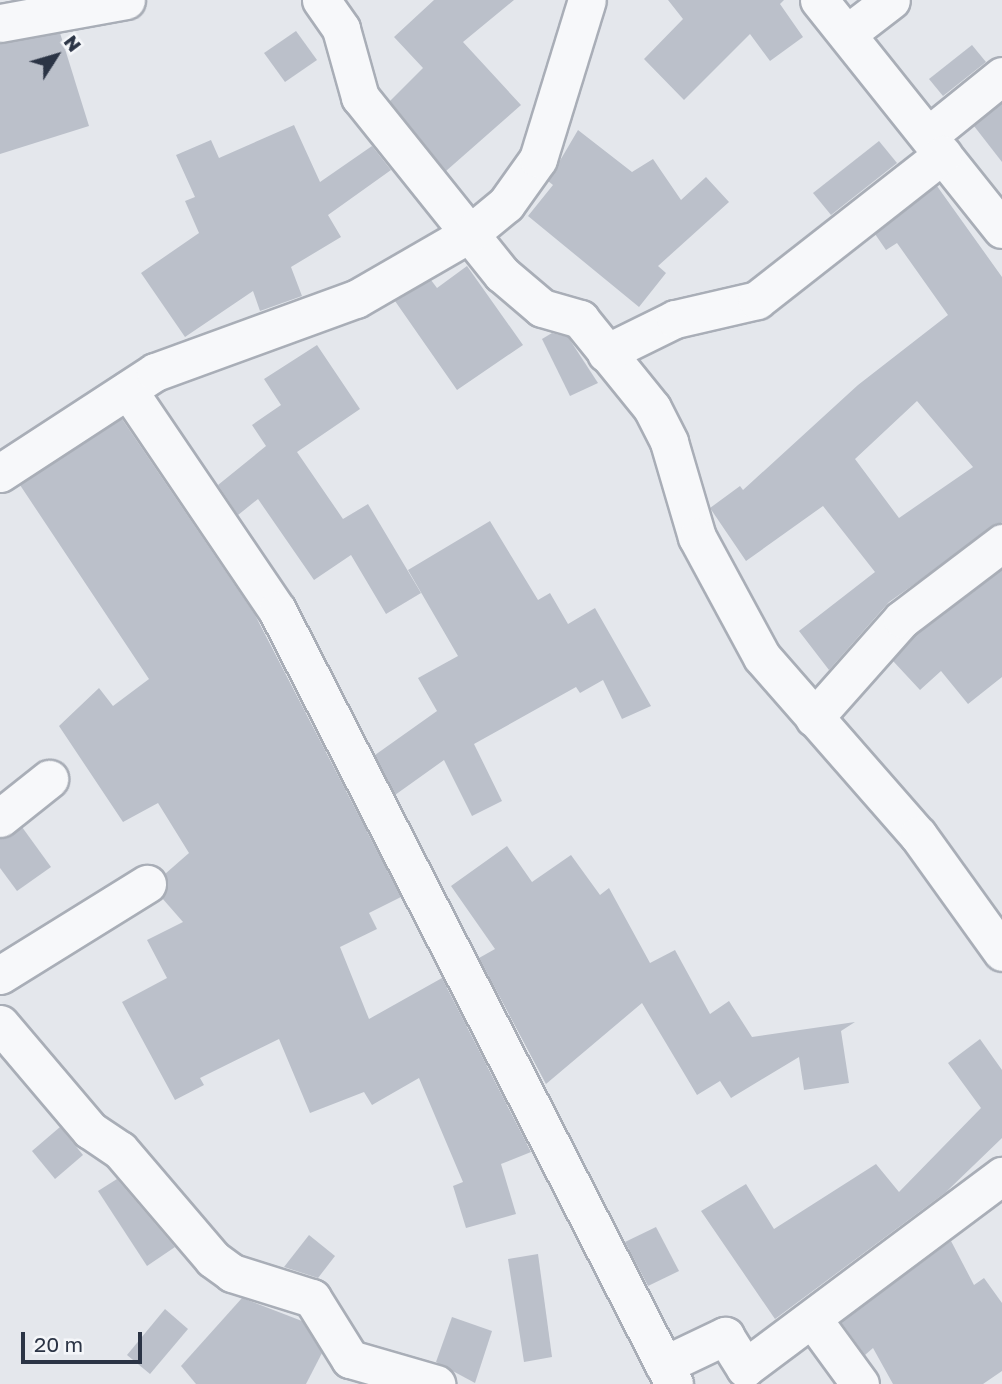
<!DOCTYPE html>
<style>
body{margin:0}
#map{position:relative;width:1002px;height:1384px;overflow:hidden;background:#e4e7ec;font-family:"Golos Text",sans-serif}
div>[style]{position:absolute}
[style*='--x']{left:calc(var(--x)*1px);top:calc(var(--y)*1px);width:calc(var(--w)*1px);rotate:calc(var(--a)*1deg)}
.building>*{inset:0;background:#bbc0ca}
.roads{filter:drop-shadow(2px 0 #a9aeb7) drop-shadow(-2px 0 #a9aeb7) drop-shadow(0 2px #a9aeb7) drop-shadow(0 -2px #a9aeb7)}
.minor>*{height:37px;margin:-18.5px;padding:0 18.5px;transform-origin:18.5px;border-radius:18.5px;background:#f7f8fa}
span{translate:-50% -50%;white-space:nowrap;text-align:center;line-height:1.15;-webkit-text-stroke:5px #f4f6f9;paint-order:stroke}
.north{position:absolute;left:21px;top:21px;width:70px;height:70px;-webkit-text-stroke:5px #f4f6f9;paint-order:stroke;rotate:53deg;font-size:19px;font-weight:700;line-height:28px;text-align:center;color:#2b3445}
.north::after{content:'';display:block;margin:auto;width:24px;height:32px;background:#2b3445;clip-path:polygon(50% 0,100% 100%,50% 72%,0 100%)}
.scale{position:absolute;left:21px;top:1332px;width:121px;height:32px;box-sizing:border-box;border:4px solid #2b3445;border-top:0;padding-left:9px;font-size:21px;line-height:24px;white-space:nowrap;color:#2b3445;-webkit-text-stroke:5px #f4f6f9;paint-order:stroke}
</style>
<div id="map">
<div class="building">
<i style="clip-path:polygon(434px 0,514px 0,463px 42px,521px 105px,446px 171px,390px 101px,423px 68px,394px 37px)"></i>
<i style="clip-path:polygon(668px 0,784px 0,780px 4px,803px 37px,770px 61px,750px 34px,684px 100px,644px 59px,683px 19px)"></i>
<i style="clip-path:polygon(296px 31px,317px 60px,285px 82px,264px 53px)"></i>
<i style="clip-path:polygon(60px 33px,89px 126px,0 154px,0 43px)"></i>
<i style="clip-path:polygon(972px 45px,986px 62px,943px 96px,929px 79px)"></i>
<i style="clip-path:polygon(1002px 103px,1002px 162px,974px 126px)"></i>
<i style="clip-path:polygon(294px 125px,320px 182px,372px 146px,391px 170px,328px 215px,341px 237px,291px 267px,302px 296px,260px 311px,253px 291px,185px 337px,141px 273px,199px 233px,185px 201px,195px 197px,176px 155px,211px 140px,219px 158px)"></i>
<i style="clip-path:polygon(578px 130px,632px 172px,653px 159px,681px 200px,706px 177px,729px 202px,658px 266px,666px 273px,639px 307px,528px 216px,553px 185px,548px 181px)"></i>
<i style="clip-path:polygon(879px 141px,897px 163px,831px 215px,813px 193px)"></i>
<i style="clip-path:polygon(evenodd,937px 186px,1002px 277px,1002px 522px,889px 602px,829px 670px,799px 631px,875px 572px,823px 506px,746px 561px,710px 508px,740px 486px,743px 490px,858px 385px,948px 315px,897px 243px,886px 250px,875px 234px,937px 186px,917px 401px,973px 467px,899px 518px,855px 459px,917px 401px)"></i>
<i style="clip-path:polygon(467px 266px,523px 345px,457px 390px,395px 301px,431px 280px,437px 288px)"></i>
<i style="clip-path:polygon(552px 333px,568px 337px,598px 383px,570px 396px,542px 339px)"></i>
<i style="clip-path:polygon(317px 345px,360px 409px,297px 452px,343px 519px,368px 504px,421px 593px,386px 614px,351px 555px,314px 580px,258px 499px,238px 515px,218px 485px,266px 446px,252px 425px,281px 405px,264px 379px)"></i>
<i style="clip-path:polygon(122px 419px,255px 615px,401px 897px,369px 913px,377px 929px,340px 947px,369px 1019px,442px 978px,531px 1152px,501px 1164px,516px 1214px,466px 1228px,453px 1186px,463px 1182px,419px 1078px,372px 1105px,364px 1092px,310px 1113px,279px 1039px,200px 1078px,204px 1085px,175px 1100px,122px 1002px,167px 978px,147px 940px,183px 922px,162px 898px,165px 874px,189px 853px,158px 803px,123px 822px,59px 726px,99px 688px,113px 706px,149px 679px,20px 485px)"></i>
<i style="clip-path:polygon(490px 521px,538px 600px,550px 593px,568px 624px,595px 608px,651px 706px,622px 719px,603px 680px,580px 693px,576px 687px,474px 744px,502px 801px,472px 816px,444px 760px,395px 795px,375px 755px,437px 711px,418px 678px,458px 656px,408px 570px)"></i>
<i style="clip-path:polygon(1002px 569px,1002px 677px,968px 704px,941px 671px,920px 690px,893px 661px,916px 634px)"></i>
<i style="clip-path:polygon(22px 827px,51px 867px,17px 891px,0 868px,0 839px)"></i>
<i style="clip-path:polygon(507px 846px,532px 882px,571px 855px,600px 895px,609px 888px,650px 963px,675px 950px,710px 1014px,729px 1001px,752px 1037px,855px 1022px,841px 1031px,849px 1083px,804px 1090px,799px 1057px,731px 1098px,720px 1081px,697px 1095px,642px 1003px,546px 1084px,479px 958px,495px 949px,451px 886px)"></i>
<i style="clip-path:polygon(980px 1039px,1002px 1070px,1002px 1138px,946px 1192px,775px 1319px,701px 1211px,746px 1184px,774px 1229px,876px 1164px,899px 1192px,981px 1108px,948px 1063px)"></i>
<i style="clip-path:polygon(60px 1127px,83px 1155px,55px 1179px,32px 1151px)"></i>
<i style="clip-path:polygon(117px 1179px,175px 1247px,147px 1266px,98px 1191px)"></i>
<i style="clip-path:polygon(656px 1227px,679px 1271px,648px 1286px,625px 1242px)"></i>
<i style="clip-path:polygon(309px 1235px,335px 1256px,318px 1278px,284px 1267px)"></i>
<i style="clip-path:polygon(951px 1241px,974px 1285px,984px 1278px,1002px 1303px,1002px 1371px,983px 1384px,893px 1384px,873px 1348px,865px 1355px,841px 1322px)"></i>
<i style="clip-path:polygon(538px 1254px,552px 1357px,524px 1362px,508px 1259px)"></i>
<i style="clip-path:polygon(242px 1298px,302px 1321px,322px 1353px,306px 1384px,196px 1384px,181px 1366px)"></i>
<i style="clip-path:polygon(165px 1309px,188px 1329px,150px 1374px,127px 1355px)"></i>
<i style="clip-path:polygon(452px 1317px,492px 1331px,475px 1383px,436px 1362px)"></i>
</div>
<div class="roads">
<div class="minor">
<i style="--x:321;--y:0;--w:35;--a:55"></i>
<i style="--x:341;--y:29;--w:71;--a:74.4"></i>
<i style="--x:360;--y:97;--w:227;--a:51.3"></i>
<i style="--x:502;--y:274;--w:52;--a:40.4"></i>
<i style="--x:542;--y:308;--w:40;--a:16"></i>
<i style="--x:580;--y:319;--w:114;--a:51"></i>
<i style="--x:652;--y:408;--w:38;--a:63"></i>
<i style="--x:669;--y:442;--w:99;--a:73.6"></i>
<i style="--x:697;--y:537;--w:136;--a:61.6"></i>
<i style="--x:762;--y:657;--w:237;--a:48.8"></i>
<i style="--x:918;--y:835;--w:144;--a:54.3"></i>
<i style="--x:819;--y:0;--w:293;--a:51.4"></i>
<i style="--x:0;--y:23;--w:128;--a:-10.3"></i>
<i style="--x:848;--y:33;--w:54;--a:-37.5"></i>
<i style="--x:929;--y:135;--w:94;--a:-38.9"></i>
<i style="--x:606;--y:353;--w:77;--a:-26.2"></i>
<i style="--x:675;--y:319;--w:84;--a:-13"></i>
<i style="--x:757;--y:300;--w:236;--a:-38.1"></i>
<i style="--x:128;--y:390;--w:266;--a:55.9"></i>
<i style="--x:277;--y:610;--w:870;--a:62.85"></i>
<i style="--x:0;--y:473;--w:185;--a:-33.1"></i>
<i style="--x:155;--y:372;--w:214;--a:-20"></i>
<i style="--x:356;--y:299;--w:134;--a:-30"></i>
<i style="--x:472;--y:232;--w:44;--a:-39.5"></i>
<i style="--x:506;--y:204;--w:55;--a:-54.6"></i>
<i style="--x:538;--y:159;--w:166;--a:-72.9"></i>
<i style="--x:814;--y:718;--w:132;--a:-48.4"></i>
<i style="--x:902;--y:619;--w:126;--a:-37.2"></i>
<i style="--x:0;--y:818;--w:63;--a:-38.5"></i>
<i style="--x:0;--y:975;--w:173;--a:-31.8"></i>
<i style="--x:0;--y:1024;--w:139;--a:49.7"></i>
<i style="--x:90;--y:1130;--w:36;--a:34"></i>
<i style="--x:120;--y:1150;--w:143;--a:49.5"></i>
<i style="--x:213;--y:1259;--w:24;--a:36"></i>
<i style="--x:232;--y:1273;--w:84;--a:17.4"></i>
<i style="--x:312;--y:1298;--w:72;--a:58.1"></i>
<i style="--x:350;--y:1359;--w:90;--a:16.2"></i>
<i style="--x:814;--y:1321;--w:78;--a:53.9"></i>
<i style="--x:664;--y:1365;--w:68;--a:-25.4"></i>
<i style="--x:725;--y:1336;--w:38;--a:58"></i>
<i style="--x:745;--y:1368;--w:321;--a:-36.8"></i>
</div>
</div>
<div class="north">N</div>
<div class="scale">20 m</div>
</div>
